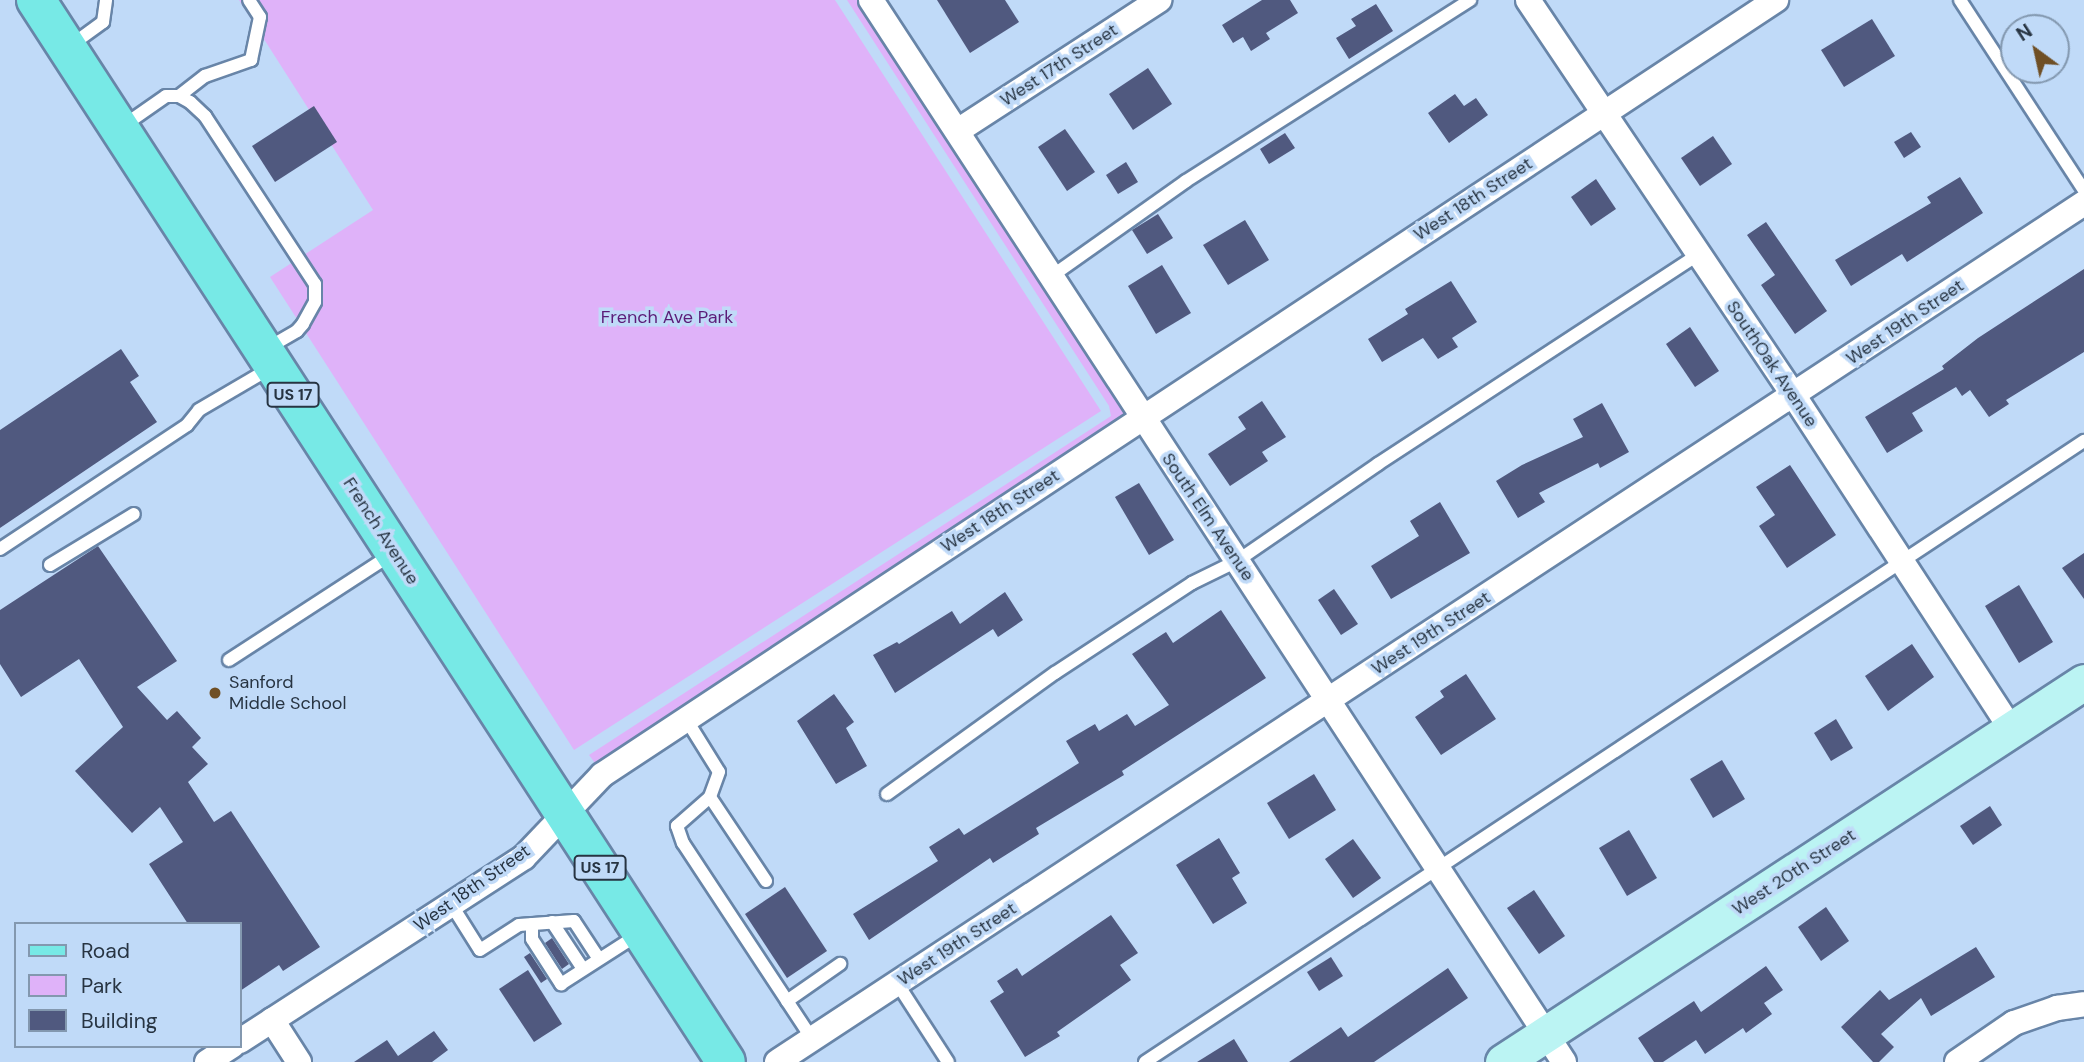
<!DOCTYPE html>
<style>
body{margin:0}
#map{position:relative;width:2084px;height:1062px;overflow:hidden;background:#c0daf8;font-family:"DM Sans",sans-serif}
div>[style]{position:absolute}
[style*='--x']{left:calc(var(--x)*1px);top:calc(var(--y)*1px);width:calc(var(--w)*1px);rotate:calc(var(--a)*1deg)}
.green>*{inset:0;background:#dfb2f9}
.building>*{inset:0;background:#50597f}
.roads{filter:drop-shadow(2px 0 #6885a8) drop-shadow(-2px 0 #6885a8) drop-shadow(0 2px #6885a8) drop-shadow(0 -2px #6885a8)}
.lane>*{height:12px;margin:-6px;padding:0 6px;transform-origin:6px;border-radius:6px;background:#fff}
.street>*{height:24px;margin:-12px;padding:0 12px;transform-origin:12px;border-radius:12px;background:#fff}
.secondary>*{height:35px;margin:-17.5px;padding:0 17.5px;transform-origin:17.5px;border-radius:17.5px;background:#bbf4f3}
.primary>*{height:38px;margin:-19px;padding:0 19px;transform-origin:19px;border-radius:19px;background:#77e9e6}
.dots>*{width:19px;height:19px;translate:-50% -50%;box-sizing:border-box;border:4px solid #c0daf8;border-radius:50%}
span{translate:-50% -50%;white-space:nowrap;text-align:center;line-height:1.15;-webkit-text-stroke:7px #c0daf8;paint-order:stroke}
.shield-label span{padding:2px 5px;background:#c0daf8;border:2px solid;border-radius:5px;-webkit-text-stroke-width:0}
.shield-label{font-size:16px;color:#273442;font-weight:700}
.street-label{font-size:18px;color:#273442}
.park-label{font-size:18px;color:#5b1c78}
.poi-label{font-size:18px;color:#273442}
.left{translate:0 -50%;text-align:left}
.legend{position:absolute;left:14px;top:922px;width:228px;height:126px;box-sizing:border-box;background:#c0daf8;border:2px solid #8398af;margin:0;padding:9px 12px;list-style:none;font-size:21px;color:#273442}
.legend li{display:flex;align-items:center;gap:14px;height:35px}
.legend b{width:35px;border:2px solid #8398af}
.north{position:absolute;left:2000px;top:14px;width:70px;height:70px;box-sizing:border-box;background:#c0daf8;border:2px solid #8398af;border-radius:50%;rotate:327deg;font-size:19px;font-weight:700;line-height:28px;text-align:center;color:#273442}
.north::after{content:'';display:block;margin:auto;width:24px;height:32px;background:#6f4f25;clip-path:polygon(50% 0,100% 100%,50% 72%,0 100%)}
</style>
<div id="map">
<div class="green">
<i style="clip-path:polygon(239px 0,835px 0,1101px 411px,574px 750px,270px 277px,373px 210px)"></i>
<i style="clip-path:polygon(847px 0,857px 0,949px 137px,1125px 413px,595px 763px,589px 755px,1111px 416px,1109px 406px)"></i>
</div>
<div class="building">
<i style="clip-path:polygon(937px 0,1005px 0,1019px 22px,970px 53px)"></i>
<i style="clip-path:polygon(1262px 0,1290px 0,1298px 13px,1266px 33px,1270px 39px,1251px 51px,1243px 37px,1233px 43px,1222px 25px)"></i>
<i style="clip-path:polygon(1376px 4px,1393px 31px,1349px 59px,1336px 38px,1356px 26px,1351px 19px)"></i>
<i style="clip-path:polygon(1872px 19px,1895px 56px,1844px 87px,1821px 50px)"></i>
<i style="clip-path:polygon(1148px 68px,1172px 104px,1133px 130px,1109px 94px)"></i>
<i style="clip-path:polygon(1455px 94px,1464px 106px,1476px 98px,1488px 115px,1449px 143px,1428px 113px)"></i>
<i style="clip-path:polygon(314px 106px,337px 142px,275px 182px,252px 146px)"></i>
<i style="clip-path:polygon(1065px 129px,1095px 172px,1067px 191px,1038px 147px)"></i>
<i style="clip-path:polygon(1911px 132px,1921px 147px,1904px 158px,1894px 142px)"></i>
<i style="clip-path:polygon(1285px 133px,1295px 148px,1269px 164px,1260px 149px)"></i>
<i style="clip-path:polygon(1713px 136px,1732px 164px,1700px 186px,1681px 158px)"></i>
<i style="clip-path:polygon(1126px 162px,1138px 182px,1118px 194px,1106px 175px)"></i>
<i style="clip-path:polygon(1960px 177px,1983px 213px,1907px 262px,1902px 254px,1851px 286px,1835px 260px,1931px 203px,1927px 197px)"></i>
<i style="clip-path:polygon(1596px 179px,1616px 209px,1591px 226px,1571px 197px)"></i>
<i style="clip-path:polygon(1158px 214px,1173px 238px,1147px 254px,1132px 230px)"></i>
<i style="clip-path:polygon(1245px 220px,1269px 260px,1228px 285px,1203px 245px)"></i>
<i style="clip-path:polygon(1766px 222px,1827px 311px,1795px 334px,1761px 285px,1775px 275px,1747px 235px)"></i>
<i style="clip-path:polygon(1162px 265px,1191px 313px,1156px 334px,1128px 286px)"></i>
<i style="clip-path:polygon(2084px 269px,2084px 352px,2006px 400px,2009px 404px,1989px 417px,1970px 390px,1962px 396px,1956px 387px,1912px 413px,1923px 431px,1887px 453px,1865px 417px,1944px 369px,1942px 366px,1978px 338px)"></i>
<i style="clip-path:polygon(1451px 281px,1477px 322px,1452px 338px,1458px 347px,1438px 359px,1423px 338px,1382px 362px,1368px 339px,1408px 314px,1405px 309px)"></i>
<i style="clip-path:polygon(1690px 327px,1719px 371px,1695px 387px,1666px 344px)"></i>
<i style="clip-path:polygon(121px 349px,139px 376px,130px 382px,157px 422px,0 528px,0 430px)"></i>
<i style="clip-path:polygon(1262px 401px,1286px 437px,1262px 452px,1268px 461px,1230px 486px,1208px 454px,1246px 429px,1238px 417px)"></i>
<i style="clip-path:polygon(1602px 403px,1629px 452px,1600px 468px,1598px 463px,1539px 493px,1545px 502px,1518px 518px,1496px 481px,1522px 465px,1583px 437px,1573px 419px)"></i>
<i style="clip-path:polygon(1790px 465px,1836px 535px,1787px 568px,1759px 526px,1775px 515px,1756px 487px)"></i>
<i style="clip-path:polygon(1139px 483px,1174px 540px,1149px 555px,1115px 497px)"></i>
<i style="clip-path:polygon(1440px 502px,1470px 553px,1391px 599px,1371px 566px,1419px 536px,1410px 521px)"></i>
<i style="clip-path:polygon(98px 546px,177px 661px,137px 687px,167px 720px,177px 711px,201px 738px,192px 747px,208px 764px,188px 782px,214px 822px,231px 811px,320px 947px,283px 971px,279px 965px,240px 991px,240px 924px,188px 924px,149px 864px,183px 842px,160px 807px,132px 833px,75px 771px,123px 727px,79px 659px,21px 697px,0 664px,0 610px)"></i>
<i style="clip-path:polygon(2084px 553px,2084px 599px,2062px 568px)"></i>
<i style="clip-path:polygon(2019px 585px,2053px 642px,2019px 663px,1985px 606px)"></i>
<i style="clip-path:polygon(1334px 589px,1358px 624px,1341px 635px,1318px 600px)"></i>
<i style="clip-path:polygon(1005px 592px,1023px 620px,998px 637px,993px 629px,895px 693px,873px 655px,897px 642px,899px 644px,952px 611px,960px 624px)"></i>
<i style="clip-path:polygon(1221px 610px,1266px 678px,1122px 771px,1124px 775px,1036px 828px,1039px 834px,993px 863px,990px 858px,869px 940px,853px 914px,938px 861px,929px 847px,959px 828px,964px 835px,1079px 763px,1066px 741px,1095px 724px,1099px 731px,1127px 714px,1135px 726px,1169px 705px,1132px 654px,1166px 632px,1173px 643px)"></i>
<i style="clip-path:polygon(1912px 644px,1934px 677px,1888px 711px,1865px 676px)"></i>
<i style="clip-path:polygon(1466px 674px,1496px 719px,1441px 755px,1415px 717px,1444px 697px,1440px 691px)"></i>
<i style="clip-path:polygon(834px 694px,854px 722px,846px 728px,867px 766px,836px 784px,797px 721px)"></i>
<i style="clip-path:polygon(1836px 719px,1853px 748px,1831px 761px,1814px 733px)"></i>
<i style="clip-path:polygon(1722px 760px,1745px 799px,1713px 818px,1690px 779px)"></i>
<i style="clip-path:polygon(1314px 774px,1336px 810px,1289px 839px,1267px 803px)"></i>
<i style="clip-path:polygon(1990px 806px,2002px 825px,1973px 845px,1960px 826px)"></i>
<i style="clip-path:polygon(1629px 830px,1657px 878px,1627px 896px,1599px 848px)"></i>
<i style="clip-path:polygon(1219px 838px,1240px 873px,1232px 878px,1247px 903px,1213px 924px,1176px 865px)"></i>
<i style="clip-path:polygon(1353px 839px,1381px 878px,1353px 898px,1325px 859px)"></i>
<i style="clip-path:polygon(785px 887px,827px 951px,787px 978px,745px 914px)"></i>
<i style="clip-path:polygon(1534px 890px,1565px 936px,1539px 954px,1507px 908px)"></i>
<i style="clip-path:polygon(1826px 907px,1849px 941px,1821px 961px,1798px 927px)"></i>
<i style="clip-path:polygon(1111px 915px,1138px 953px,1120px 965px,1131px 980px,1057px 1032px,1060px 1036px,1025px 1057px,990px 1001px,1004px 992px,997px 981px,1017px 968px,1022px 976px)"></i>
<i style="clip-path:polygon(552px 938px,569px 964px,562px 969px,545px 943px)"></i>
<i style="clip-path:polygon(1976px 947px,1995px 977px,1931px 1016px,1921px 998px,1881px 1034px,1894px 1047px,1879px 1062px,1873px 1062px,1841px 1027px,1880px 990px,1889px 1000px)"></i>
<i style="clip-path:polygon(530px 953px,547px 979px,541px 983px,524px 957px)"></i>
<i style="clip-path:polygon(1331px 957px,1343px 976px,1319px 991px,1307px 972px)"></i>
<i style="clip-path:polygon(1766px 966px,1783px 990px,1764px 1003px,1772px 1014px,1746px 1033px,1743px 1028px,1705px 1054px,1696px 1040px,1663px 1062px,1654px 1062px,1638px 1038px,1694px 1001px,1701px 1012px)"></i>
<i style="clip-path:polygon(1448px 968px,1468px 998px,1374px 1062px,1289px 1062px,1341px 1027px,1348px 1037px)"></i>
<i style="clip-path:polygon(528px 970px,562px 1024px,534px 1042px,499px 989px)"></i>
<i style="clip-path:polygon(434px 1031px,448px 1050px,432px 1062px,354px 1062px,387px 1040px,398px 1056px)"></i>
<i style="clip-path:polygon(1234px 1039px,1248px 1062px,1197px 1062px)"></i>
</div>
<div class="roads">
<div class="lane">
<i style="--x:1960;--y:0;--w:227;--a:56.9"></i>
<i style="--x:70;--y:46;--w:41;--a:-36"></i>
<i style="--x:103;--y:22;--w:22;--a:-82"></i>
<i style="--x:179;--y:96;--w:33;--a:-38"></i>
<i style="--x:205;--y:76;--w:49;--a:-19.2"></i>
<i style="--x:251;--y:60;--w:44;--a:-78.2"></i>
<i style="--x:260;--y:17;--w:20;--a:-123"></i>
<i style="--x:123;--y:126;--w:52;--a:-34.9"></i>
<i style="--x:166;--y:96;--w:13;--a:0"></i>
<i style="--x:179;--y:96;--w:13;--a:29"></i>
<i style="--x:190;--y:102;--w:21;--a:43"></i>
<i style="--x:205;--y:116;--w:201;--a:56.8"></i>
<i style="--x:315;--y:284;--w:18;--a:90"></i>
<i style="--x:315;--y:302;--w:25;--a:119"></i>
<i style="--x:303;--y:324;--w:9;--a:131"></i>
<i style="--x:297;--y:331;--w:36;--a:150"></i>
<i style="--x:1052;--y:276;--w:164;--a:-35.3"></i>
<i style="--x:1186;--y:181;--w:337;--a:-32.5"></i>
<i style="--x:0;--y:549;--w:224;--a:-33.5"></i>
<i style="--x:187;--y:425;--w:19;--a:-51"></i>
<i style="--x:199;--y:410;--w:81;--a:-30.4"></i>
<i style="--x:50;--y:565;--w:98;--a:-31.3"></i>
<i style="--x:229;--y:660;--w:194;--a:-33"></i>
<i style="--x:686;--y:719;--w:62;--a:58.1"></i>
<i style="--x:719;--y:772;--w:27;--a:110"></i>
<i style="--x:710;--y:797;--w:44;--a:138.7"></i>
<i style="--x:677;--y:826;--w:18;--a:71"></i>
<i style="--x:683;--y:843;--w:235;--a:56.6"></i>
<i style="--x:887;--y:794;--w:207;--a:-35.8"></i>
<i style="--x:1055;--y:673;--w:164;--a:-33.3"></i>
<i style="--x:1192;--y:583;--w:50;--a:-26.1"></i>
<i style="--x:1237;--y:561;--w:171;--a:-34.5"></i>
<i style="--x:1378;--y:464;--w:384;--a:-33.2"></i>
<i style="--x:710;--y:797;--w:101;--a:56.3"></i>
<i style="--x:451;--y:904;--w:54;--a:57.8"></i>
<i style="--x:480;--y:950;--w:46;--a:-32.7"></i>
<i style="--x:519;--y:925;--w:55;--a:-4.2"></i>
<i style="--x:574;--y:921;--w:45;--a:56.7"></i>
<i style="--x:552;--y:922;--w:56;--a:56.6"></i>
<i style="--x:532;--y:924;--w:15;--a:90"></i>
<i style="--x:532;--y:939;--w:54;--a:57.2"></i>
<i style="--x:561;--y:984;--w:93;--a:-32.7"></i>
<i style="--x:897;--y:983;--w:94;--a:57.2"></i>
<i style="--x:787;--y:1001;--w:65;--a:-34.9"></i>
<i style="--x:1145;--y:1062;--w:1126;--a:-33.48"></i>
</div>
<div class="street">
<i style="--x:871;--y:0;--w:1268;--a:56.87"></i>
<i style="--x:1528;--y:0;--w:477;--a:56.1"></i>
<i style="--x:1794;--y:396;--w:399;--a:56.9"></i>
<i style="--x:959;--y:130;--w:239;--a:-33"></i>
<i style="--x:272;--y:1020;--w:50;--a:57.3"></i>
<i style="--x:240;--y:1041;--w:338;--a:-32.9"></i>
<i style="--x:524;--y:857;--w:113;--a:-46.4"></i>
<i style="--x:602;--y:775;--w:1407;--a:-33.43"></i>
<i style="--x:207;--y:1062;--w:30;--a:-33"></i>
<i style="--x:777;--y:1062;--w:1564;--a:-33.31"></i>
<i style="--x:1957;--y:1062;--w:69;--a:-34.4"></i>
<i style="--x:2014;--y:1023;--w:46;--a:-19.2"></i>
<i style="--x:2057;--y:1008;--w:27;--a:-8"></i>
</div>
<div class="secondary">
<i style="--x:1503;--y:1062;--w:694;--a:-33.19"></i>
</div>
<div class="primary">
<i style="--x:36;--y:0;--w:1266;--a:56.99"></i>
</div>
</div>
<div class="dots">
<i style="left:215px;top:693px;background:#6f4f25"></i>
</div>
<div class="shield-label">
<span style="left:293px;top:395px">US 17</span>
<span style="left:600px;top:868px">US 17</span>
</div>
<div class="street-label">
<span style="left:1059px;top:65px;rotate:-33deg">West 17th Street</span>
<span style="left:1473px;top:199px;rotate:-33deg">West 18th Street</span>
<span style="left:1905px;top:322px;rotate:-34deg">West 19th Street</span>
<span style="left:1772px;top:364px;rotate:56deg">SouthOak Avenue</span>
<span style="left:1000px;top:511px;rotate:-33deg">West 18th Street</span>
<span style="left:1208px;top:517px;rotate:56deg">South Elm Avenue</span>
<span style="left:381px;top:531px;rotate:57deg">French Avenue</span>
<span style="left:1431px;top:633px;rotate:-33deg">West 19th Street</span>
<span style="left:1794px;top:872px;rotate:-33deg">West 20th Street</span>
<span style="left:472px;top:888px;rotate:-35deg">West 18th Street</span>
<span style="left:957px;top:944px;rotate:-33deg">West 19th Street</span>
</div>
<div class="park-label">
<span style="left:667px;top:317px">French Ave Park</span>
</div>
<div class="poi-label">
<span class="left" style="left:229px;top:693px">Sanford<br>Middle School</span>
</div>
<ul class="legend">
<li><b style="height:9px;background:#77e9e6"></b>Road</li>
<li><b style="height:19px;background:#dfb2f9"></b>Park</li>
<li><b style="height:19px;background:#50597f"></b>Building</li>
</ul>
<div class="north">N</div>
</div>
